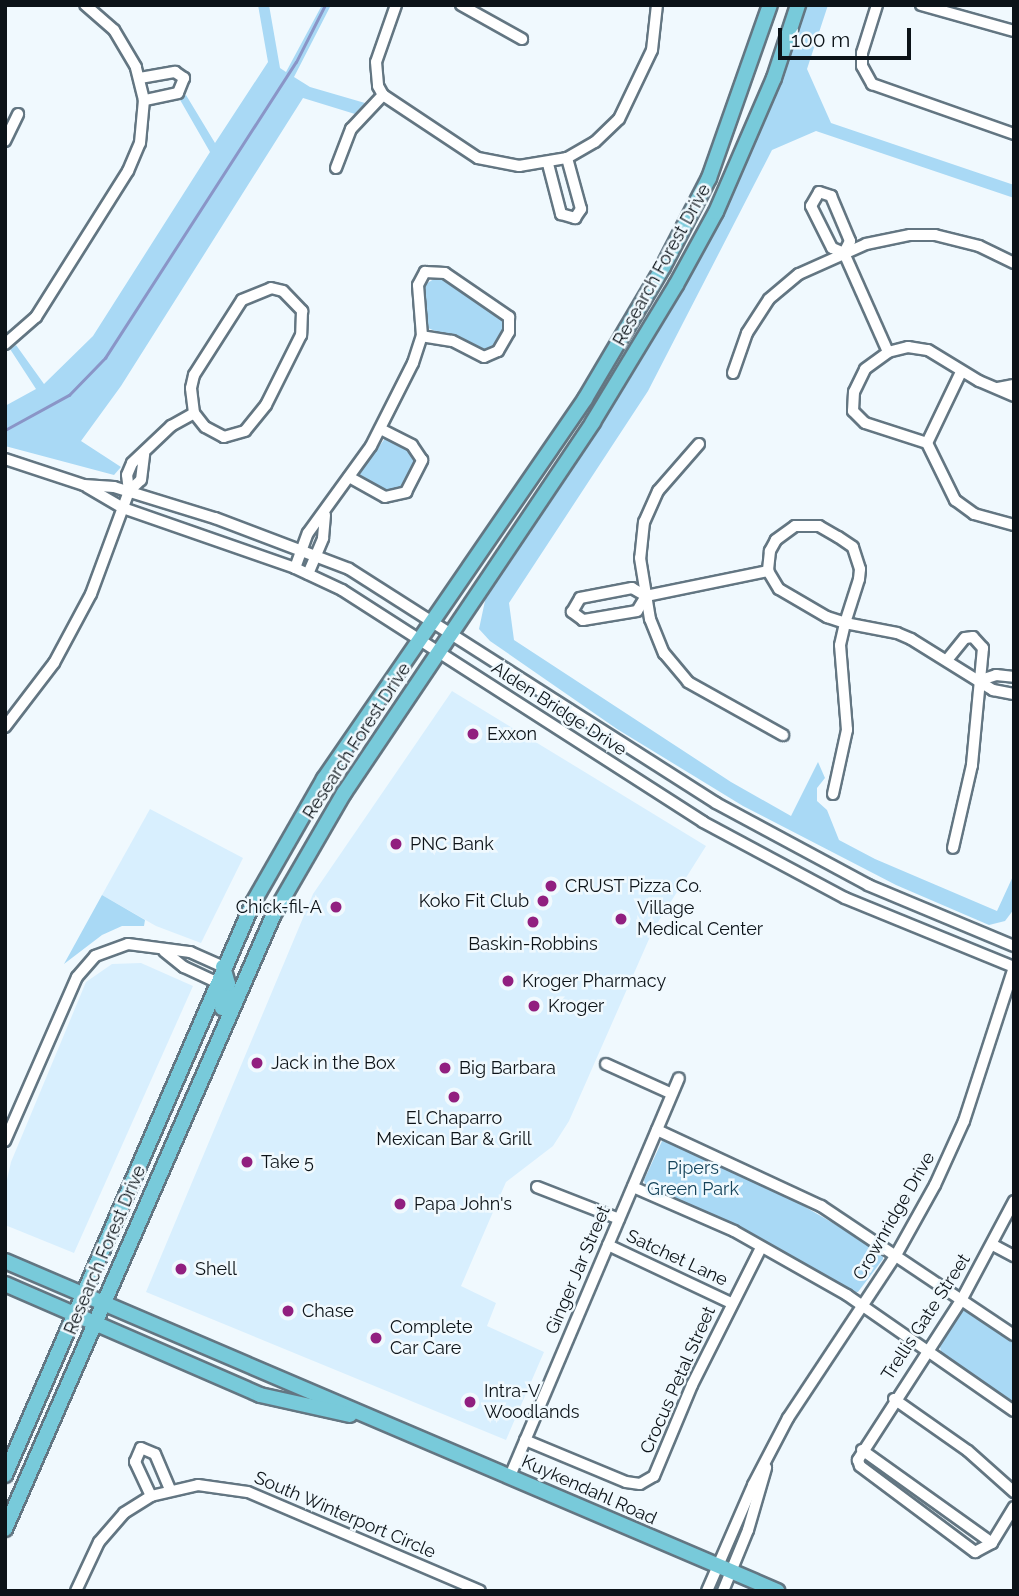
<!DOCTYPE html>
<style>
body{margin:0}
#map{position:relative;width:1019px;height:1596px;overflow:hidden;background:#f0f9fe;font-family:Raleway,sans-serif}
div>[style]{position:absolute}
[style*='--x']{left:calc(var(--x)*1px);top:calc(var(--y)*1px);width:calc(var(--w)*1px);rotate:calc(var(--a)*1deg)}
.built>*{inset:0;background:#d8effe}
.green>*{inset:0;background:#a9d9f5}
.stream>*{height:2.5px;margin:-1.25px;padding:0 1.25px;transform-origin:1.25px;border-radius:1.25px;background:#8a95c7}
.roads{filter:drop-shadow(2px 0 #637682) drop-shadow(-2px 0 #637682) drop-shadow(0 2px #637682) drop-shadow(0 -2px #637682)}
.minor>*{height:10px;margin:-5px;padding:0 5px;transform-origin:5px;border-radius:5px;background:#fff}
.major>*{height:14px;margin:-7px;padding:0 7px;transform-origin:7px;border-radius:7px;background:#78cada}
.dots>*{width:19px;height:19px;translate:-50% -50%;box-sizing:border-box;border:4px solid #f0f9fe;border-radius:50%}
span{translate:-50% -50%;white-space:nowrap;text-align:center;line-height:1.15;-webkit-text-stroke:5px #f0f9fe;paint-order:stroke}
.street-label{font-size:18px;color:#0c1318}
.poi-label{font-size:18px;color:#0c1318}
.left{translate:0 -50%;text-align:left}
.right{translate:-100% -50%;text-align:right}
.park-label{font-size:18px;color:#15445b}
.frame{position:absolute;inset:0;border:7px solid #0c1318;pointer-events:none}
.scale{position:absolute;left:778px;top:28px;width:133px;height:32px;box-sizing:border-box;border:4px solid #0c1318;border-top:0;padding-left:9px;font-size:21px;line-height:24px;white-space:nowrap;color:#0c1318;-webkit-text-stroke:5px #f0f9fe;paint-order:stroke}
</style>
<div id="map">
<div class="built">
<i style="clip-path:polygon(452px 691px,706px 846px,653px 930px,569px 1121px,553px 1146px,506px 1182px,461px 1286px,496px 1303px,487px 1326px,544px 1352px,506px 1440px,146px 1292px,313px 894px)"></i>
<i style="clip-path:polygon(150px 809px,243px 858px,201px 943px,156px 926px,102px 895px)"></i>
<i style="clip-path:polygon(141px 963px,193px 986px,74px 1253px,5px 1225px,5px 1188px,11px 1162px,86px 982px,112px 964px)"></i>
</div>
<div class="green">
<i style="clip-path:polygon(258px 5px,269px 5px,280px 68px,286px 72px,322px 5px,331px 5px,294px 77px,310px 87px,365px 103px,355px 114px,303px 98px,121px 386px,81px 441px,121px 467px,114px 475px,5px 446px,5px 406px,36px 389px,10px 349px,16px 345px,44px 384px,93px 336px,210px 152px,179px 98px,186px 95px,215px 143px,268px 62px)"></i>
<i style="clip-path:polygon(804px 5px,828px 5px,807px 69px,831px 123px,1014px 185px,1014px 198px,816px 131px,772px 150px,648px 391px,509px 603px,514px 640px,731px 782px,791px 816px,818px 762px,825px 778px,817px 788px,817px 801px,827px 810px,839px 840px,875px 859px,997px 911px,1014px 874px,1014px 909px,1005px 921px,989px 925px,896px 885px,743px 806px,617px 729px,490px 641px,479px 629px,486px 596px,627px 384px,703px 251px,735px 185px)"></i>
<i style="clip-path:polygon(439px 276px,505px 318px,505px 332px,495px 347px,483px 351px,428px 328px,424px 285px)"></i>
<i style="clip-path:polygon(386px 437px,411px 449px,418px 460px,403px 489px,386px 492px,359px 474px)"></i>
<i style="clip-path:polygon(102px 895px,145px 920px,144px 926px,122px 926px,102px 935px,64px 964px)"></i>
<i style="clip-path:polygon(669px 1140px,762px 1182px,883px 1252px,883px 1259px,858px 1292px,851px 1292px,646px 1188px,644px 1180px,662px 1141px)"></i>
<i style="clip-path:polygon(972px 1309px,1014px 1339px,1014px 1405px,941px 1352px,939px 1341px,959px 1310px)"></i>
</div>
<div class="stream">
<i style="--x:5;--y:430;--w:73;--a:-28.7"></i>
<i style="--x:69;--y:395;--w:52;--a:-45.8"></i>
<i style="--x:105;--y:358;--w:352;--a:-57.2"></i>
<i style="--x:296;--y:62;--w:64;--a:-63"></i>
</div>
<div class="roads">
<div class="minor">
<i style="--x:396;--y:5;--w:60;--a:109.3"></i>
<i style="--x:376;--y:62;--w:24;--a:85"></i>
<i style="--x:378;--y:86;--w:10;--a:61"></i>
<i style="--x:383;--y:95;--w:114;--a:33.6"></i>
<i style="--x:478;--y:158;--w:42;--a:11"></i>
<i style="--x:519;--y:166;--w:49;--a:-9.5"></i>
<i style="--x:567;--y:158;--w:32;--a:-30"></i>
<i style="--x:595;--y:142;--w:33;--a:-44"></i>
<i style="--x:619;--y:119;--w:76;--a:-64.4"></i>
<i style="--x:652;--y:50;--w:45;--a:-83.7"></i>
<i style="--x:461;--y:5;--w:70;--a:29.1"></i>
<i style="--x:877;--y:5;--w:50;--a:107.4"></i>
<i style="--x:862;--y:53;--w:13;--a:90"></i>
<i style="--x:862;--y:66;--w:21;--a:61"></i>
<i style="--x:872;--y:84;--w:151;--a:19.4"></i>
<i style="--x:921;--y:5;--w:97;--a:15.6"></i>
<i style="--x:140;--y:78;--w:36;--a:-10"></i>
<i style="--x:175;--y:72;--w:11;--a:34"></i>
<i style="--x:184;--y:78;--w:16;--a:112"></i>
<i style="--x:178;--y:93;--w:35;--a:168"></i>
<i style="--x:5;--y:141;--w:30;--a:-64"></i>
<i style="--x:548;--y:164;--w:52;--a:75.4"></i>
<i style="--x:561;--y:214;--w:15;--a:16"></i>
<i style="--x:575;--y:218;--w:11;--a:-56"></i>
<i style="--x:581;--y:209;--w:53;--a:-105.4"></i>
<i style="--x:336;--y:168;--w:42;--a:-69"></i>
<i style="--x:351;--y:129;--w:47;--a:-46.7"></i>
<i style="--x:819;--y:192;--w:13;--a:18"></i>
<i style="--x:831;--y:196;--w:49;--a:67.1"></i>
<i style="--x:850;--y:241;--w:13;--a:117"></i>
<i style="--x:844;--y:253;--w:13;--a:-157"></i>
<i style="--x:832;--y:248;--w:47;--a:-116.6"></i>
<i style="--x:811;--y:206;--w:16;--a:-60"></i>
<i style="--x:844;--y:253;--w:108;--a:66"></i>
<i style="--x:271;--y:288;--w:12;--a:14"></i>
<i style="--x:283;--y:291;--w:28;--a:46"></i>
<i style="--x:302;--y:311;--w:24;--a:92"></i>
<i style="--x:301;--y:335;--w:78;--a:116.6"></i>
<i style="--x:266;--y:405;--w:33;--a:129"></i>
<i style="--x:245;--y:431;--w:22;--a:164"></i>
<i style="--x:224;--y:437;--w:21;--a:-152"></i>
<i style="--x:205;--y:427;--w:18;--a:-128"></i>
<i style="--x:194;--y:413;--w:25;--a:-97"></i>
<i style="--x:191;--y:388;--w:13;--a:-77"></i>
<i style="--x:194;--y:375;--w:89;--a:-57.4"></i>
<i style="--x:242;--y:300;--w:31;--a:-22"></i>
<i style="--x:5;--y:344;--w:41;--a:-41.1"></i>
<i style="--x:36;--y:317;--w:173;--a:-57.8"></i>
<i style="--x:128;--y:171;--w:30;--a:-67"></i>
<i style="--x:140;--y:143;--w:43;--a:-84.7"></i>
<i style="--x:144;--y:100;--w:34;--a:-104"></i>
<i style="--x:136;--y:67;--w:43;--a:-120.7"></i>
<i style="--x:114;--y:30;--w:38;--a:-139"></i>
<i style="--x:733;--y:373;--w:42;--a:-70.7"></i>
<i style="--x:747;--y:333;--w:40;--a:-57.1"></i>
<i style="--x:769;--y:299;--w:39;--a:-40"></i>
<i style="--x:799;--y:274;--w:73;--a:-24.1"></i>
<i style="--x:866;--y:244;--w:45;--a:-11.6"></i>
<i style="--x:910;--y:235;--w:25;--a:0"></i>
<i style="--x:935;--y:235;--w:45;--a:14"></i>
<i style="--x:979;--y:246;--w:39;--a:26"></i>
<i style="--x:998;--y:388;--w:16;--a:-11"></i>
<i style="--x:927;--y:443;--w:65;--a:-162.1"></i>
<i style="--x:865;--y:423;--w:17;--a:-135"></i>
<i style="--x:853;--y:411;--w:19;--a:-87"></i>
<i style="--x:854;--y:392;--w:25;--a:-64"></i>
<i style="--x:865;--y:369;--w:29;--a:-36"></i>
<i style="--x:888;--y:352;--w:21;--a:-14"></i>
<i style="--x:908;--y:347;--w:20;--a:9"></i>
<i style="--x:928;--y:350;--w:60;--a:31.3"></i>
<i style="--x:979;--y:381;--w:38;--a:23"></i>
<i style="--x:927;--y:443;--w:64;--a:63.8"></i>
<i style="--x:955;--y:500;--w:24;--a:36"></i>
<i style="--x:974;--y:514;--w:41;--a:15.4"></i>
<i style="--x:927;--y:443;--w:79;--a:-64.4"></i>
<i style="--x:699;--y:444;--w:62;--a:131.1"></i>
<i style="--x:658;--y:491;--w:34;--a:114"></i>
<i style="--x:644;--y:522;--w:36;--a:96"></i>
<i style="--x:640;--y:558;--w:62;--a:80.7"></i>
<i style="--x:650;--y:619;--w:37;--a:68"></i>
<i style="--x:664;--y:653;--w:38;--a:50"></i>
<i style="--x:688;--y:682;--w:109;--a:29.2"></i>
<i style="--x:5;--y:459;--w:83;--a:18.2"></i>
<i style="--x:84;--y:485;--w:30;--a:4"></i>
<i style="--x:114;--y:487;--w:106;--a:17.1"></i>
<i style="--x:215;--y:518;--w:143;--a:20.8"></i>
<i style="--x:349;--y:569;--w:435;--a:32.5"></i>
<i style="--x:716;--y:803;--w:173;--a:28.3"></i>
<i style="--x:868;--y:885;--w:158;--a:22.7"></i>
<i style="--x:349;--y:477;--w:41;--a:29.1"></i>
<i style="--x:385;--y:497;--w:22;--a:-13"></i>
<i style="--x:406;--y:492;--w:36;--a:-63"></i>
<i style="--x:422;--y:460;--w:18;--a:-124"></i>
<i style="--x:412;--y:445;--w:35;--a:-153"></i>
<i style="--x:87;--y:487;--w:42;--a:30.3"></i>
<i style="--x:123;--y:508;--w:182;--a:19.2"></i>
<i style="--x:295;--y:568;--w:52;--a:25.1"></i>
<i style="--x:342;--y:590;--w:429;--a:32.7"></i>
<i style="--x:703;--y:822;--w:161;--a:28.2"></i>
<i style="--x:845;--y:898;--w:183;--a:22.2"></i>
<i style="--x:129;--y:491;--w:16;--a:-43"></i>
<i style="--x:141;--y:480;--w:26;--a:-83"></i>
<i style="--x:295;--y:568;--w:37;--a:-70"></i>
<i style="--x:308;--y:533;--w:107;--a:-54.1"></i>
<i style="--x:371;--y:446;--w:93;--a:-63.2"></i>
<i style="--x:413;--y:363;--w:28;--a:-72"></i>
<i style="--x:422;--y:336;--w:51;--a:-94.5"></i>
<i style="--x:418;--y:285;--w:15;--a:-62"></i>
<i style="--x:425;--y:272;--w:20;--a:3"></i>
<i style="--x:445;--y:273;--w:78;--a:34.5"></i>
<i style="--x:509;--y:317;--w:15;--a:90"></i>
<i style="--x:509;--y:332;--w:22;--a:120"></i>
<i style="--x:498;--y:351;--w:15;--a:157"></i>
<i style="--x:484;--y:357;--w:36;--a:-153"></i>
<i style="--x:452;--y:341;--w:30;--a:-171"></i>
<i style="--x:308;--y:574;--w:39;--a:-67"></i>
<i style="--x:323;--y:538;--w:23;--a:-85"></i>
<i style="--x:632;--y:588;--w:16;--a:30"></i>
<i style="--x:646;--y:596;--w:17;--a:121"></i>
<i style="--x:637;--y:611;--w:55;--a:170.5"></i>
<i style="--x:583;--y:620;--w:14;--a:-144"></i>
<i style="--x:572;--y:612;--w:16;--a:-60"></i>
<i style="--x:580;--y:598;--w:53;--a:-10.9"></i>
<i style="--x:646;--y:596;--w:125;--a:-11.6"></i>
<i style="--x:947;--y:660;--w:28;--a:-51"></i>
<i style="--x:965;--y:638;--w:8;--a:-7"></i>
<i style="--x:973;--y:637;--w:15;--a:48"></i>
<i style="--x:983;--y:648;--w:118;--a:95.4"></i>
<i style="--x:972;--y:765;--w:85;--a:102.9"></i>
<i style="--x:981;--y:680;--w:16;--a:-18"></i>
<i style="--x:996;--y:675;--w:18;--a:6"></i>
<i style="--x:5;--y:727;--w:81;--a:-52.6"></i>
<i style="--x:54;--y:663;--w:78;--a:-61.8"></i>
<i style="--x:91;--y:594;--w:110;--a:-69.7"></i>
<i style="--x:129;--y:491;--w:16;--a:-97"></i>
<i style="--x:127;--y:475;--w:13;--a:-67"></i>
<i style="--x:132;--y:463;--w:54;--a:-43.5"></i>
<i style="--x:171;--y:426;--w:26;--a:-29"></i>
<i style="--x:833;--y:794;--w:66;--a:-77.7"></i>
<i style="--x:847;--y:730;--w:85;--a:-94.7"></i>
<i style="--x:840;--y:645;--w:23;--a:-77"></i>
<i style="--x:845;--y:623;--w:46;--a:-72.3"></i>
<i style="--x:859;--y:579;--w:10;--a:-84"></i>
<i style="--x:860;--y:569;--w:23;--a:-108"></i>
<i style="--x:853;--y:547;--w:18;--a:-146"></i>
<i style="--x:838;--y:537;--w:22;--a:-150"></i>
<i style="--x:819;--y:526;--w:24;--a:180"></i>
<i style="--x:795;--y:526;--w:24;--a:144"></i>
<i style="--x:776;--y:540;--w:13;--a:119"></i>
<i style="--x:770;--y:551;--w:20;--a:96"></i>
<i style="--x:768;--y:571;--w:21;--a:59"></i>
<i style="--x:779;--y:589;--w:56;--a:30.3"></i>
<i style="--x:827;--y:617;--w:19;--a:18"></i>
<i style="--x:845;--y:623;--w:53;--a:10.9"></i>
<i style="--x:897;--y:633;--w:15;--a:23"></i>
<i style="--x:911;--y:639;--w:97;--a:31.9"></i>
<i style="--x:993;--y:690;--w:21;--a:11"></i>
<i style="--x:164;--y:951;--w:26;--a:39"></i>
<i style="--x:184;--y:967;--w:35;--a:25"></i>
<i style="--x:606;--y:1064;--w:72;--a:24.4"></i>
<i style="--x:657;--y:1130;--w:181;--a:24.9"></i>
<i style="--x:821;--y:1206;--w:232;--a:33.8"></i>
<i style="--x:5;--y:1141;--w:179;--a:-66.3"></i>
<i style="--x:77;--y:977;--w:28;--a:-49"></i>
<i style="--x:95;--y:956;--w:35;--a:-20"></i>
<i style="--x:128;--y:944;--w:63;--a:7.4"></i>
<i style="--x:190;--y:952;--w:36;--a:24"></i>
<i style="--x:537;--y:1187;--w:88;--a:21.3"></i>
<i style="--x:633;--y:1187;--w:110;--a:23.5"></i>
<i style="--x:734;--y:1231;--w:130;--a:29.5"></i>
<i style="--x:847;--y:1295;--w:203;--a:34.8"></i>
<i style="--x:1014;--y:1201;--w:111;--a:118"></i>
<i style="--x:962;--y:1299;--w:192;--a:122.9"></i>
<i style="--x:858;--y:1460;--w:6;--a:72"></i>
<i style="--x:860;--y:1466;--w:144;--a:36.8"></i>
<i style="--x:975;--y:1552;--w:19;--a:-28"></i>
<i style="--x:992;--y:1543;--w:42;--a:-58.6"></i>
<i style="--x:608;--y:1245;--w:136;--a:25.2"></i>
<i style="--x:993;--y:1245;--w:24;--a:28"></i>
<i style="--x:894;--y:1399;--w:90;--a:35.1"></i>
<i style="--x:968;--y:1451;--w:62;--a:41.7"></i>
<i style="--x:525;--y:1440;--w:109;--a:22.6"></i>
<i style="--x:626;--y:1482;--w:14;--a:8"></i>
<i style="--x:640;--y:1484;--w:16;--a:-30"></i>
<i style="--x:654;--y:1476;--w:99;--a:-67.3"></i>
<i style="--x:692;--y:1385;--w:153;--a:-63.3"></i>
<i style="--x:862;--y:1450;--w:160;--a:35.6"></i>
<i style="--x:510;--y:1476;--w:432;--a:-67"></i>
<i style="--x:151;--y:1496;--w:38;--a:-115"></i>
<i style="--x:135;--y:1462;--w:15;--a:-67"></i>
<i style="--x:141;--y:1448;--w:15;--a:23"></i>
<i style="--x:155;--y:1454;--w:38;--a:67"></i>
<i style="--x:76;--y:1591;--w:54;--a:-64.9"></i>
<i style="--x:99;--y:1542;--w:38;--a:-49"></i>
<i style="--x:124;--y:1513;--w:32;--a:-32"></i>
<i style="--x:151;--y:1496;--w:48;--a:-13.2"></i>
<i style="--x:198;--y:1485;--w:50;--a:8"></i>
<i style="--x:248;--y:1492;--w:252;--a:23.1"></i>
<i style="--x:707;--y:1591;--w:116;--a:-66.5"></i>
<i style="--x:753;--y:1485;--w:76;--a:-62.4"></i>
<i style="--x:788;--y:1418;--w:196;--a:-56.5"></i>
<i style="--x:896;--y:1255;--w:80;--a:-60.9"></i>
<i style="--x:935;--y:1185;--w:70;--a:-65.6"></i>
<i style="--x:964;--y:1121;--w:162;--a:-72"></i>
<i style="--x:723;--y:1591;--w:66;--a:-67.7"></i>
<i style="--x:748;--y:1530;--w:65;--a:-73.8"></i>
</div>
<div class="major">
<i style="--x:222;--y:1008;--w:25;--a:-76"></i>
<i style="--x:228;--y:984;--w:18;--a:-106"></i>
<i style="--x:5;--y:1261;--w:840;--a:23.14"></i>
<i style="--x:5;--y:1284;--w:278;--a:23.5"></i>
<i style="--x:260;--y:1395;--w:92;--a:12.5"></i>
<i style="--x:5;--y:1475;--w:623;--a:-66.56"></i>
<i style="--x:253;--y:903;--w:143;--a:-60.2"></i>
<i style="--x:324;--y:779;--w:461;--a:-55.5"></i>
<i style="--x:585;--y:399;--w:153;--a:-59.4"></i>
<i style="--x:663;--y:267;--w:100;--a:-62.7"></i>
<i style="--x:709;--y:178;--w:183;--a:-70.6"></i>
<i style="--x:5;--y:1529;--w:671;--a:-66.38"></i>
<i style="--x:274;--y:914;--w:140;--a:-60"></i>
<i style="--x:344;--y:793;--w:447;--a:-56.1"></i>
<i style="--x:593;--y:422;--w:160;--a:-58.8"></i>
<i style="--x:676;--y:285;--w:83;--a:-61.3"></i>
<i style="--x:716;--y:212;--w:146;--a:-66.6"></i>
<i style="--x:774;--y:78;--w:77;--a:-71.8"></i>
</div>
</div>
<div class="dots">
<i style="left:473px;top:734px;background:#911f7f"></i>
<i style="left:396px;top:844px;background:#911f7f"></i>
<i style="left:551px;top:886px;background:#911f7f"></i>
<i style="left:543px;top:901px;background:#911f7f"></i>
<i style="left:336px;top:907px;background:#911f7f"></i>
<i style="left:621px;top:919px;background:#911f7f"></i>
<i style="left:533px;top:922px;background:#911f7f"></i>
<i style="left:508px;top:981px;background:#911f7f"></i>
<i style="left:534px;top:1006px;background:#911f7f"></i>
<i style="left:257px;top:1063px;background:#911f7f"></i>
<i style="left:445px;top:1068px;background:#911f7f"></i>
<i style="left:454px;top:1097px;background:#911f7f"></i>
<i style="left:247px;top:1162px;background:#911f7f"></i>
<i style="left:400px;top:1204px;background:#911f7f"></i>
<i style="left:181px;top:1269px;background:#911f7f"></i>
<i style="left:288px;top:1311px;background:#911f7f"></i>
<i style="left:376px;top:1338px;background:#911f7f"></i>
<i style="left:470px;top:1402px;background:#911f7f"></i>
</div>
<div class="street-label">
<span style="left:662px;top:265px;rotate:-61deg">Research Forest Drive</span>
<span style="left:559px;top:709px;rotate:33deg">Alden Bridge Drive</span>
<span style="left:357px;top:741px;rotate:-57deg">Research Forest Drive</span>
<span style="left:894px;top:1216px;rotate:-60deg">Crownridge Drive</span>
<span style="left:105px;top:1250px;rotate:-67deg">Research Forest Drive</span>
<span style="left:677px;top:1258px;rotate:25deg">Satchet Lane</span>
<span style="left:578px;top:1270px;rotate:-67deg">Ginger Jar Street</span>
<span style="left:926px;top:1317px;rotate:-57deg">Trellis Gate Street</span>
<span style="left:678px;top:1380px;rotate:-66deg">Crocus Petal Street</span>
<span style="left:589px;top:1490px;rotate:24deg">Kuykendahl Road</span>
<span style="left:345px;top:1515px;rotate:23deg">South Winterport Circle</span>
</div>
<div class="poi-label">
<span class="left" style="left:487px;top:734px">Exxon</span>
<span class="left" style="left:410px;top:844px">PNC Bank</span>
<span class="left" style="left:565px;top:886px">CRUST Pizza Co.</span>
<span class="right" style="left:529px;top:901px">Koko Fit Club</span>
<span class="right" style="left:322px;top:907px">Chick-fil-A</span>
<span class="left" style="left:637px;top:919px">Village<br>Medical Center</span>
<span style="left:533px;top:944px">Baskin-Robbins</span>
<span class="left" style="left:522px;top:981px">Kroger Pharmacy</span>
<span class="left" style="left:548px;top:1006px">Kroger</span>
<span class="left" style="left:271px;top:1063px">Jack in the Box</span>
<span class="left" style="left:459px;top:1068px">Big Barbara</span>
<span style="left:454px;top:1129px">El Chaparro<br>Mexican Bar &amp; Grill</span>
<span class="left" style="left:261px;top:1162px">Take 5</span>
<span class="left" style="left:414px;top:1204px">Papa John's</span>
<span class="left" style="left:195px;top:1269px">Shell</span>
<span class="left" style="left:302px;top:1311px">Chase</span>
<span class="left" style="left:390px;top:1338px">Complete<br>Car Care</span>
<span class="left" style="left:484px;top:1402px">Intra-V<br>Woodlands</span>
</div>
<div class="park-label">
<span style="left:693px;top:1179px">Pipers<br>Green Park</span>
</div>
<div class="frame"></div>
<div class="scale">100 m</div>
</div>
